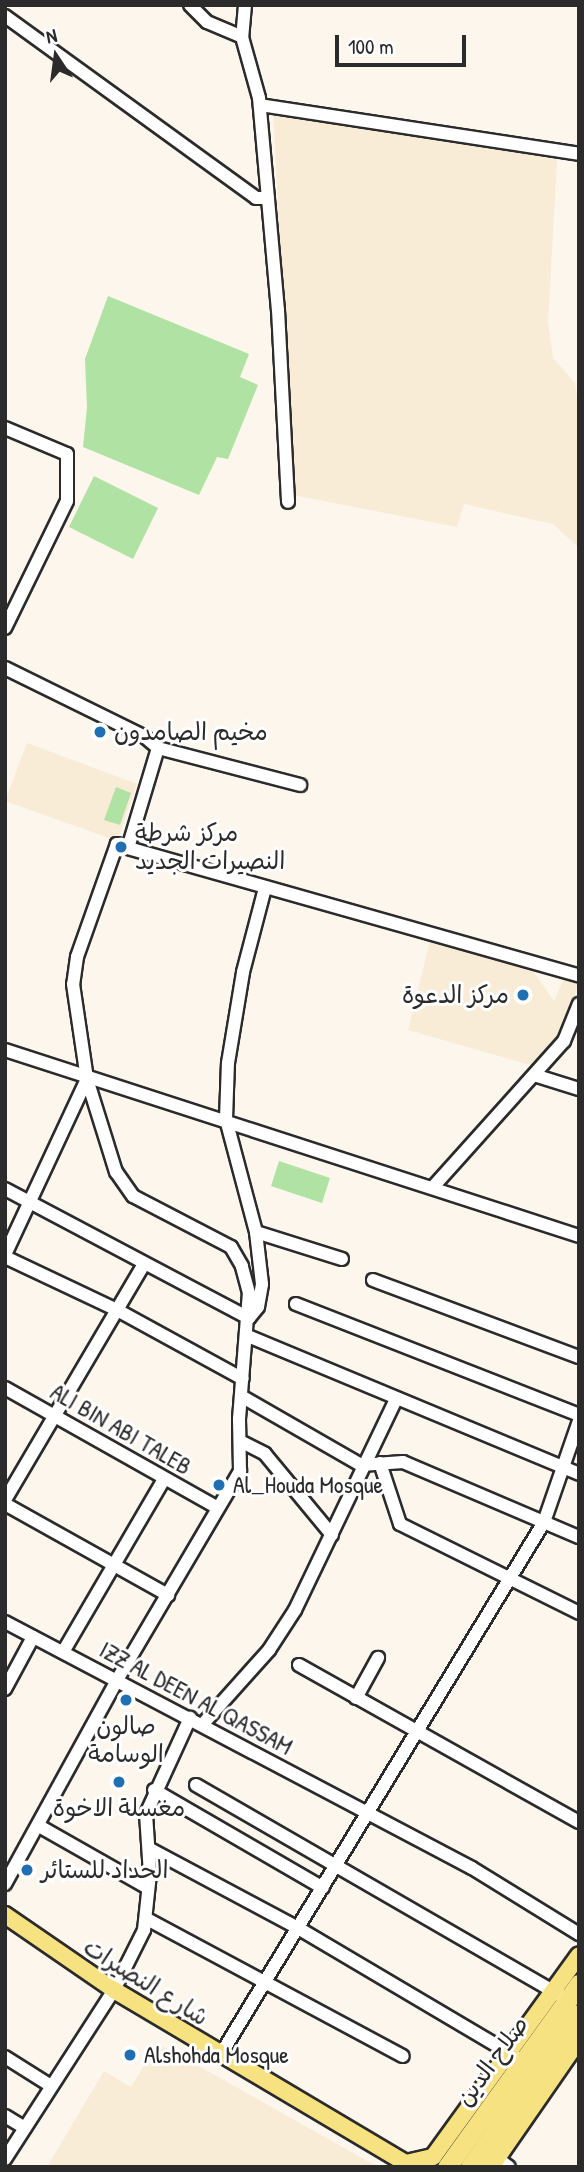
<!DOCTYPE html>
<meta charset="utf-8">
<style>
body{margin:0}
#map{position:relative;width:584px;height:2172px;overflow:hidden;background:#fcf6ed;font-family:"Patrick Hand","Playpen Sans Arabic",sans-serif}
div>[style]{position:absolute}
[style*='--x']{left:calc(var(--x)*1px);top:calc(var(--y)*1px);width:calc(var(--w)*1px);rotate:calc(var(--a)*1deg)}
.built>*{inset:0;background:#f8ecd7}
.green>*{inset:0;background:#b0e2a3}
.roads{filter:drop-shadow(2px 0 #2b2b2b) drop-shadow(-2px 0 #2b2b2b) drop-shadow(0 2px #2b2b2b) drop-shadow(0 -2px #2b2b2b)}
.minor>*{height:12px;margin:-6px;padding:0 6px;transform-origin:6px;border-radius:6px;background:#fff}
.major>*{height:16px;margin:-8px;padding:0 8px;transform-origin:8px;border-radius:8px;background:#f7e281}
.highway>*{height:19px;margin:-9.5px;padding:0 9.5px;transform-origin:9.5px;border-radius:9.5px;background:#f7e281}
.dots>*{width:19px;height:19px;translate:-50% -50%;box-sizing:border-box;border:4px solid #fff;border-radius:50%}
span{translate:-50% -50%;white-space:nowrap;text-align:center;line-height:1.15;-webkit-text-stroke:6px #fff;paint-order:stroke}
.poi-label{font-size:24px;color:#2b2b2b}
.left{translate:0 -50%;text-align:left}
.right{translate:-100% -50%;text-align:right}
.street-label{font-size:24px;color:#2b2b2b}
.frame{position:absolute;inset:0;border:7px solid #2b2b2b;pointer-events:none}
.north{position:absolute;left:21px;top:21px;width:70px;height:70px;-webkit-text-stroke:5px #fff;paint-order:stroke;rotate:347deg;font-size:19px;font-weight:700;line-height:28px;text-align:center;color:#2b2b2b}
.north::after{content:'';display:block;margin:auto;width:24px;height:32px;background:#2b2b2b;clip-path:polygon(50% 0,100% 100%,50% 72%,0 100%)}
.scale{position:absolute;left:335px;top:35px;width:131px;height:32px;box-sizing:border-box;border:4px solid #2b2b2b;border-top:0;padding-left:9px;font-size:21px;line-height:24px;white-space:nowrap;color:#2b2b2b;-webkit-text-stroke:5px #fff;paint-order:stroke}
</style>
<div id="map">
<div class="built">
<i style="clip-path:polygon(273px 108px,557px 160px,548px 322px,553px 358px,575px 383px,579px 410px,579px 548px,553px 524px,464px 504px,457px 527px,293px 495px)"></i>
<i style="clip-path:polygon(27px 743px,137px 784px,117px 841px,5px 801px)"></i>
<i style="clip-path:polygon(430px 941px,530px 967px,554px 1001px,566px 974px,579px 977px,568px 1027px,537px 1067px,408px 1030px)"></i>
<i style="clip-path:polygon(157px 2044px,172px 2051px,378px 2167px,47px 2167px,104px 2071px,131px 2087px)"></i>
</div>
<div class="green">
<i style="clip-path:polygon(108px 296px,249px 354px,240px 377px,258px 385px,228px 459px,217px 457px,199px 495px,83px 447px,87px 407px,85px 359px)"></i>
<i style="clip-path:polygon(94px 476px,158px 508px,133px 559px,69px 527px)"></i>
<i style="clip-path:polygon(116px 787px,131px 793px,120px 825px,104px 820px)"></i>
<i style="clip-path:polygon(279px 1161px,330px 1178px,322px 1203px,271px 1186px)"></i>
</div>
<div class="roads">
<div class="minor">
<i style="--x:190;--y:5;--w:24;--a:45"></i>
<i style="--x:207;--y:22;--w:38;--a:23"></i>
<i style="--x:245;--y:5;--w:32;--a:95"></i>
<i style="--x:242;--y:37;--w:63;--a:74.4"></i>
<i style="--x:259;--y:98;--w:213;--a:84.9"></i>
<i style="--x:278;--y:310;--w:192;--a:87"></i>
<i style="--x:5;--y:16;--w:310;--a:35.9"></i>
<i style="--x:256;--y:198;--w:12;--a:0"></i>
<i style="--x:260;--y:105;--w:323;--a:8.7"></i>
<i style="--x:5;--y:428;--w:67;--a:22.8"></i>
<i style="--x:67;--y:454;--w:47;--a:90"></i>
<i style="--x:67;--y:501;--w:141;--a:116"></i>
<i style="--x:5;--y:668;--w:156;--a:26.2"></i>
<i style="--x:145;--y:737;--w:17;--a:40"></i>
<i style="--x:158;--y:748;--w:104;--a:106.7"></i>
<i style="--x:128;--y:848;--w:12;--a:-160"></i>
<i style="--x:117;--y:844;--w:120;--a:109.5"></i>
<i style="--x:77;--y:957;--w:27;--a:98"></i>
<i style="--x:73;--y:984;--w:96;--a:81.6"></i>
<i style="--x:87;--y:1079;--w:194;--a:115"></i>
<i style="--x:158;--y:748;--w:147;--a:14.6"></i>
<i style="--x:128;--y:848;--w:469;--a:15.8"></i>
<i style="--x:5;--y:1050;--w:603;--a:17.95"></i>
<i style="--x:534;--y:1075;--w:47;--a:17.3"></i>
<i style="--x:433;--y:1187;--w:196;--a:-48.1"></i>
<i style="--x:564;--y:1041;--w:40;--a:-68"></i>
<i style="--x:5;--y:1189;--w:276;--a:27.9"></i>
<i style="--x:256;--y:1232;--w:90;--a:17.4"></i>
<i style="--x:5;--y:1257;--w:126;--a:25.3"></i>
<i style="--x:119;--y:1311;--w:141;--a:28.7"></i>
<i style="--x:373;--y:1280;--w:220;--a:20.5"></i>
<i style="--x:296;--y:1304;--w:304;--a:21.4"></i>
<i style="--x:249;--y:1318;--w:14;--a:-51"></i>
<i style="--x:258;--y:1307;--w:23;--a:-80"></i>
<i style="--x:262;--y:1284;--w:52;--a:-96.6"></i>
<i style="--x:256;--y:1232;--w:117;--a:-104.9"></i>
<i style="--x:226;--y:1119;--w:56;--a:-88"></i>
<i style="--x:228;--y:1063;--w:92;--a:-80.6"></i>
<i style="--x:243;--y:972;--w:87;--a:-75.3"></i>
<i style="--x:248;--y:1336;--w:359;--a:22.6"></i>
<i style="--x:5;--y:1388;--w:242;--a:29.4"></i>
<i style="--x:241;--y:1396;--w:138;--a:29.9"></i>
<i style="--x:361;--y:1465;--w:42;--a:-4.1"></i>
<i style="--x:403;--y:1462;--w:191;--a:23.1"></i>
<i style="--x:240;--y:1441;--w:28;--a:27"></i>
<i style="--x:265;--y:1454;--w:105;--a:50.4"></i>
<i style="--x:380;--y:1463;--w:64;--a:71.8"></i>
<i style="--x:400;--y:1524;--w:200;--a:26.4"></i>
<i style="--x:5;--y:1500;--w:274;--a:-59.5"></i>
<i style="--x:5;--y:1504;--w:187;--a:29.2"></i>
<i style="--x:5;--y:1622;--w:528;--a:27.78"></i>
<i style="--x:472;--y:1868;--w:126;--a:31.7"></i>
<i style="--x:63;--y:1652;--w:200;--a:-59.7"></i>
<i style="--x:299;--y:1665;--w:321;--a:29.3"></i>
<i style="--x:5;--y:1689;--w:59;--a:-61.7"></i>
<i style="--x:356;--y:1698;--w:46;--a:-61.2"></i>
<i style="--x:202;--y:1725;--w:101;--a:-48.2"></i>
<i style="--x:269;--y:1650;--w:48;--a:-57"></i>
<i style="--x:295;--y:1610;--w:234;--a:-64.4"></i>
<i style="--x:196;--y:1785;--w:422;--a:30"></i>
<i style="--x:154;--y:1790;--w:195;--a:30.1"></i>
<i style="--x:39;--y:1826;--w:125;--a:29.6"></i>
<i style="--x:150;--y:1849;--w:168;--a:28.1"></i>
<i style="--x:298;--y:1928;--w:253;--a:30.6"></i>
<i style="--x:5;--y:1884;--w:233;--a:-61.2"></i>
<i style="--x:117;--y:1680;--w:243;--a:-59.5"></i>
<i style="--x:240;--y:1471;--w:52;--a:-91.1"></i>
<i style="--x:239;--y:1419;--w:126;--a:-85.5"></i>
<i style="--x:249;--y:1293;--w:28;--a:-105"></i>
<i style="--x:242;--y:1266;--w:22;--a:-120"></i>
<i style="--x:231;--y:1247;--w:110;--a:-152.5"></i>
<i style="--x:133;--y:1196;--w:29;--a:-125"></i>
<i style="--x:116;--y:1172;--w:97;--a:-107.3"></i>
<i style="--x:147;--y:1919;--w:290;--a:28.2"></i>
<i style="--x:221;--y:2054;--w:622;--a:-58.74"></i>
<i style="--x:544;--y:1522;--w:107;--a:-70.9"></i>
<i style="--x:5;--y:2057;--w:54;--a:32.2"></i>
<i style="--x:5;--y:2116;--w:23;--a:31"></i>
<i style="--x:491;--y:2154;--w:22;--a:36"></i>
<i style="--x:5;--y:2159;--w:201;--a:-57.2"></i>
<i style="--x:114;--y:1990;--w:67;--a:-63.4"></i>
<i style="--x:144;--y:1930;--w:56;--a:-83.9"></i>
<i style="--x:150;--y:1874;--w:60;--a:-93.8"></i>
<i style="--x:146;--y:1814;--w:106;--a:-65.4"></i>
</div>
<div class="major">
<i style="--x:5;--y:1915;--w:132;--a:34.5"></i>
<i style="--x:114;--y:1990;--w:347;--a:30.7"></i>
<i style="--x:406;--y:2163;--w:28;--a:-13"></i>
<i style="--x:433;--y:2157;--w:249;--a:-54.1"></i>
<i style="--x:491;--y:2167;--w:155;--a:-55.3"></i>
</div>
<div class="highway">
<i style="--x:447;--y:2167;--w:226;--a:-54.2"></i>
<i style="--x:470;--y:2167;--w:188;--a:-54.5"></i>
</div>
</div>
<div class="dots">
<i style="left:100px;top:732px;background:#1f6fb2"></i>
<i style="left:121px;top:847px;background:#1f6fb2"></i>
<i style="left:523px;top:995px;background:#1f6fb2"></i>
<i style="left:219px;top:1485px;background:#1f6fb2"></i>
<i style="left:126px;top:1700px;background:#1f6fb2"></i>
<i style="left:119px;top:1782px;background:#1f6fb2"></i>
<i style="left:27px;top:1870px;background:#1f6fb2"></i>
<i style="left:130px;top:2055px;background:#1f6fb2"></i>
</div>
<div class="poi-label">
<span class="left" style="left:114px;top:732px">مخيم الصامدون</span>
<span class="left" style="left:135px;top:847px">مركز شرطة<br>النصيرات الجديد</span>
<span class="right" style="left:509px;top:995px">مركز الدعوة</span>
<span class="left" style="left:233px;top:1485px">Al_Houda Mosque</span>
<span style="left:126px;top:1740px">صالون<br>الوسامة</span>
<span style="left:119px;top:1808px">مغسلة الاخوة</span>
<span class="left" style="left:41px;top:1870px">الحداد للستائر</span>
<span class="left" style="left:144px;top:2055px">Alshohda Mosque</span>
</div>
<div class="street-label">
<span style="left:121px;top:1429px;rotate:30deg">ALI BIN ABI TALEB</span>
<span style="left:196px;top:1698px;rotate:28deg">IZZ AL DEEN AL QASSAM</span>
<span style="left:146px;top:1982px;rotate:32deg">شارع النصيرات</span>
<span style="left:492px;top:2061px;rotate:-54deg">صلاح الدين</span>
</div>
<div class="frame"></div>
<div class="north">N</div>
<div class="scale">100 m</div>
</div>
